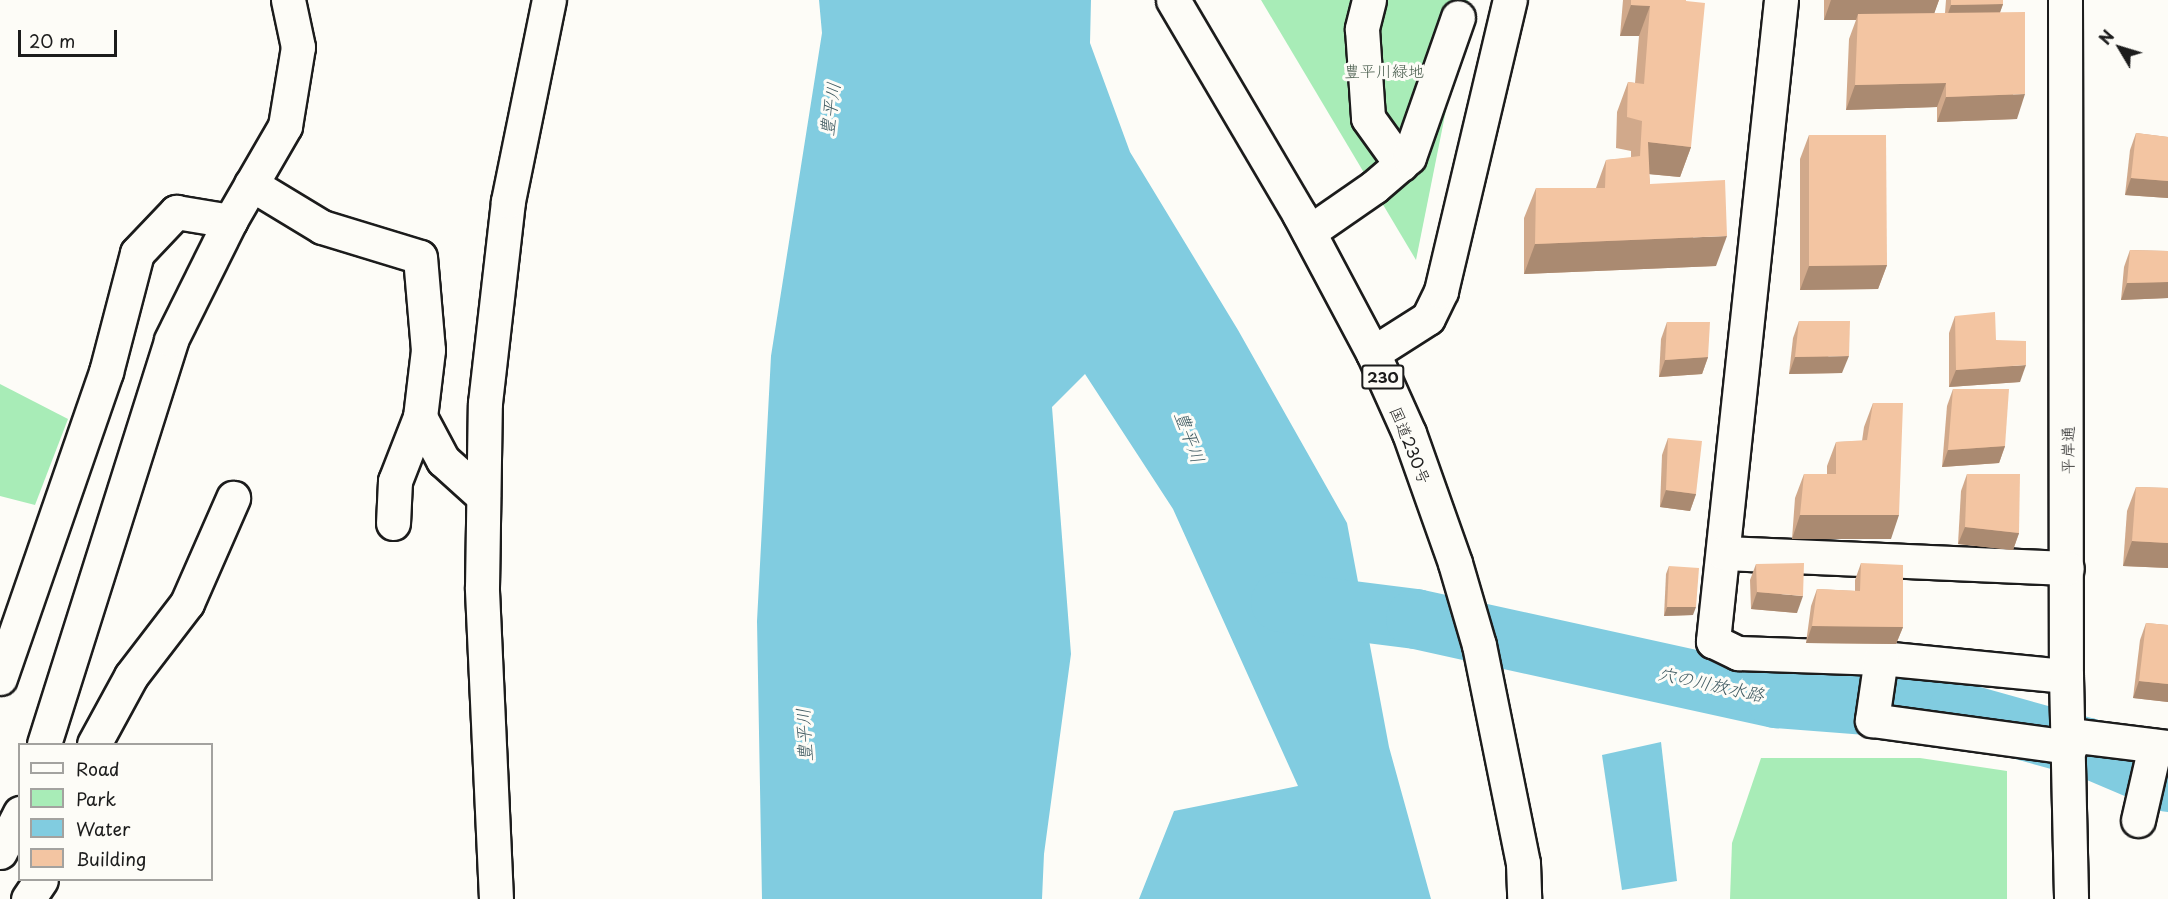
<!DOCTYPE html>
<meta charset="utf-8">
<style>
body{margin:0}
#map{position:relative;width:2168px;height:899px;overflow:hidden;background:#fdfcf7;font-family:"Playpen Sans","Klee One",sans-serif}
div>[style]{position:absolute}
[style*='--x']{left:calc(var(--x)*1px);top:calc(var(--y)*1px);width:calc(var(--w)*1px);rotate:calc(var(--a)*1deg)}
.green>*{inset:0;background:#a8ecb7}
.water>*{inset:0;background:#81cce0}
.river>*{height:60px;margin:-30px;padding:0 30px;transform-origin:30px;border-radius:30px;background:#81cce0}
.roads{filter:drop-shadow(2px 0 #1c1c1c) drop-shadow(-2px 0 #1c1c1c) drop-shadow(0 2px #1c1c1c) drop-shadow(0 -2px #1c1c1c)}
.minor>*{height:33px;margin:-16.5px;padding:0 16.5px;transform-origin:16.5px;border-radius:16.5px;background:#fdfcf7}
.highway>*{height:33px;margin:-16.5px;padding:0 16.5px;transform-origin:16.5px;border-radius:16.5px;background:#fdfcf7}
.wall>*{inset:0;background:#d1a98b}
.shaded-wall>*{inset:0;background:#aa8a71}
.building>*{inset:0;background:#f3c5a2}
span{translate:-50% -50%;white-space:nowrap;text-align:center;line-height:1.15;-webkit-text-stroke:6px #fdfcf7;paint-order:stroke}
.shield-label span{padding:2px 4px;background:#fdfcf7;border:2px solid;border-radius:4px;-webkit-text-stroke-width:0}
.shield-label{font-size:15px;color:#1c1c1c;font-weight:700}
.park-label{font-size:16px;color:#465a4a}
.street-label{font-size:16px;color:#1c1c1c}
.water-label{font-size:18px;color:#3f5a61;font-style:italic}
.legend{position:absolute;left:18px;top:743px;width:195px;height:138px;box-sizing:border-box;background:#fdfcf7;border:2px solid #a3a29f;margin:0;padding:8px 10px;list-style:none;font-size:18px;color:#1c1c1c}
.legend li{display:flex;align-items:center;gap:12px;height:30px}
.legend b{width:30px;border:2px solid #a3a29f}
.north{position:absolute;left:2090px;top:18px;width:60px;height:60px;-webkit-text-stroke:4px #fdfcf7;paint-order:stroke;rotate:308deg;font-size:16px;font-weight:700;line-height:24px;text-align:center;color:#1c1c1c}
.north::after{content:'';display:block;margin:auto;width:21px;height:27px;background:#1c1c1c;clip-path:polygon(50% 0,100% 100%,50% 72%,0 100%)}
.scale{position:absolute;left:18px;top:30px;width:99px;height:27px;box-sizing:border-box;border:3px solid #1c1c1c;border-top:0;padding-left:8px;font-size:18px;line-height:21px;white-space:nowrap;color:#1c1c1c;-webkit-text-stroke:4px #fdfcf7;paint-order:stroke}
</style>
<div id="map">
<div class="green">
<i style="clip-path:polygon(1261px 0,1468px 0,1416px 260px)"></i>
<i style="clip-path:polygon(0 384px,68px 419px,35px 505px,0 496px)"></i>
<i style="clip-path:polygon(1761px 758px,1920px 758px,2007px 771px,2007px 899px,1730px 899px,1732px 843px)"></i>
</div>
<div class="water">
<i style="clip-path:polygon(819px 0,1091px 0,1090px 43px,1130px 152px,1238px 330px,1347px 523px,1389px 747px,1431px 899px,1139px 899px,1174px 811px,1298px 786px,1173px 509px,1085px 374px,1052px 407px,1071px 654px,1044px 854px,1042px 899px,762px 899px,757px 621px,771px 356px,822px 33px)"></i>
<i style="clip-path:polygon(1661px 742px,1677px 881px,1622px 890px,1602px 755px)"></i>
</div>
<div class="river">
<i style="--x:1281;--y:602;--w:136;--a:7.2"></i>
<i style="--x:1416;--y:619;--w:369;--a:12.4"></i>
<i style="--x:1776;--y:698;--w:183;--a:4.4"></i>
<i style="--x:1958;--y:712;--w:135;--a:15.5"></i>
<i style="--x:2088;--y:748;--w:87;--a:23"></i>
</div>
<div class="roads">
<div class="minor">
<i style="--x:1369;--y:0;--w:30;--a:104"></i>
<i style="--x:1362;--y:29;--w:89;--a:86.1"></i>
<i style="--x:1368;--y:118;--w:57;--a:54.3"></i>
<i style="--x:1781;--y:0;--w:645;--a:96.06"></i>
<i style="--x:1713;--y:641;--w:28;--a:26"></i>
<i style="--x:1738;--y:653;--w:143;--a:2"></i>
<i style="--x:1881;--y:658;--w:186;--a:5.6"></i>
<i style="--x:2065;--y:0;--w:676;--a:89.92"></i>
<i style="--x:2066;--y:676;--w:223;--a:88.7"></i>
<i style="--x:251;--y:184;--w:83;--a:31.2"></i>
<i style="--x:322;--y:227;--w:102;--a:17"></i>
<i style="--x:420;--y:257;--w:93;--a:85.1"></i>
<i style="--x:428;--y:350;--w:67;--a:96.8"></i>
<i style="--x:420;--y:417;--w:69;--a:111.3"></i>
<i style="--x:395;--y:481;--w:42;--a:92.7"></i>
<i style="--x:1309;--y:232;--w:79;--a:-34.7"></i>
<i style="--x:1374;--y:187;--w:46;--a:-40.6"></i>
<i style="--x:1409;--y:157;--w:148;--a:-70.7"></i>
<i style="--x:1373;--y:353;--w:65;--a:-32.5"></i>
<i style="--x:1428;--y:318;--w:30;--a:-64"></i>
<i style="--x:1441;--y:291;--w:299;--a:-76.7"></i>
<i style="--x:420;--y:417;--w:49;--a:61.9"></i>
<i style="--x:443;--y:460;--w:54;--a:42"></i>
<i style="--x:1724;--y:553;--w:343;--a:2.5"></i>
<i style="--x:1881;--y:658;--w:63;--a:98.3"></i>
<i style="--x:1872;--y:720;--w:200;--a:7.8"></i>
<i style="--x:0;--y:678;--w:324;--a:-70.9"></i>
<i style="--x:106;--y:372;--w:123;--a:-75.4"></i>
<i style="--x:137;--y:253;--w:57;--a:-46.4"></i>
<i style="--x:176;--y:212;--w:55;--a:9.5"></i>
<i style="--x:2070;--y:735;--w:99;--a:7"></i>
<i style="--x:44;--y:744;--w:423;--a:-72.5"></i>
<i style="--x:171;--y:340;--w:133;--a:-63.6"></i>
<i style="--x:230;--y:221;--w:110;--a:-59.9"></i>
<i style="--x:285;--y:126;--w:80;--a:-80.7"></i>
<i style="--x:298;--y:47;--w:48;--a:-102"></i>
<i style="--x:94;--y:744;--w:77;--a:-61.4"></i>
<i style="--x:131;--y:676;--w:92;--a:-52.5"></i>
<i style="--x:187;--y:603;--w:115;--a:-66.3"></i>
<i style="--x:2138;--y:820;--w:76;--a:-77.1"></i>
<i style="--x:0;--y:852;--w:44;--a:-62.9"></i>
<i style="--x:28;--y:899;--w:23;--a:-56"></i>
<i style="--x:496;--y:899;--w:312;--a:-92.6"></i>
<i style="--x:482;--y:587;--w:184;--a:-89.1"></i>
<i style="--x:485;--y:403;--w:203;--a:-83.5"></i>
<i style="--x:508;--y:201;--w:205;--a:-78.5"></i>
</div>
<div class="highway">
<i style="--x:1173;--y:0;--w:248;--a:59.5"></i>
<i style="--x:1299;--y:214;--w:157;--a:62"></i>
<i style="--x:1373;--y:353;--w:88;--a:65.8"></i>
<i style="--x:1409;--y:433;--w:138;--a:70.5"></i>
<i style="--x:1455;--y:563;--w:85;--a:73.7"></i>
<i style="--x:1479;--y:645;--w:222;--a:78.6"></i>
<i style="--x:1523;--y:863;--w:36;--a:88"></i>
</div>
</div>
<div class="wall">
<i style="clip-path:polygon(1623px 0,1686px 0,1691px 147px,1680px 177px,1649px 174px,1650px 184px,1716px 266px,1524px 274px,1524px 218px,1536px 188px,1596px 188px,1606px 160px,1631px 158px,1631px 151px,1616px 148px,1617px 112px,1628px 82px,1635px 83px,1639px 36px,1620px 36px)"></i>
<i style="clip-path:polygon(1824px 0,1939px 0,1934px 13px,1945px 13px,1946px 0,2003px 0,2003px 4px,2000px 12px,2017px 119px,1937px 122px,1937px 107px,1846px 110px,1849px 39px,1856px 20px,1824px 20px)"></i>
<i style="clip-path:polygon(2136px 133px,2168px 137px,2168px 198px,2125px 195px,2130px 150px)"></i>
<i style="clip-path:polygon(1809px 135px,1887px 265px,1878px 289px,1800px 290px,1800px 159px)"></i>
<i style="clip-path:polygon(2130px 250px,2168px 251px,2168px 298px,2121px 300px,2124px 267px)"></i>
<i style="clip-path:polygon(1955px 316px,1996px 340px,2020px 382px,1949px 387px,1949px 333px)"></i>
<i style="clip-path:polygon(1799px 321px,1842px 373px,1789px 374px,1793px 338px)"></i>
<i style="clip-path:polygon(1667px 322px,1708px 357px,1702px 374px,1659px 377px,1661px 339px)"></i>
<i style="clip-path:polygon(1953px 389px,2005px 446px,1999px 463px,1942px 467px,1947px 406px)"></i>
<i style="clip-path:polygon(1873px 403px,1891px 539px,1792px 539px,1795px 498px,1804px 474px,1827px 474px,1827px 466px,1836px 442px,1862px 441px,1864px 427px)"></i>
<i style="clip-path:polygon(1668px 438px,1696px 494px,1690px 511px,1660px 507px,1662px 455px)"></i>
<i style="clip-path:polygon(1967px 474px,2019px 533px,2013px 550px,1958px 544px,1961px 491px)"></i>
<i style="clip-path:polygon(2136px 487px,2168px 488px,2168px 568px,2123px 566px,2127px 511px)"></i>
<i style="clip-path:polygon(1861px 563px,1903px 627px,1896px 644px,1806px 643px,1811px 606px,1817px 589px,1855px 591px,1855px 580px)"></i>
<i style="clip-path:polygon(1756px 564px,1797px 613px,1751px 609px,1750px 580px)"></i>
<i style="clip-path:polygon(1669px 566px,1693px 615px,1664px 616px,1666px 574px)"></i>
<i style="clip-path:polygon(2146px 623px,2168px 625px,2168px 702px,2133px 698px,2140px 640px)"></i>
</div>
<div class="shaded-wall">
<i style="clip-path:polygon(1831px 0,1939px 0,1932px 20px,1858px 14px,1856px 20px,1824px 20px)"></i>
<i style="clip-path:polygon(2003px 4px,1997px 21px,1945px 22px,1951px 5px)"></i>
<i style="clip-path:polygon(1631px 5px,1650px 6px,1639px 36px,1620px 36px)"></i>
<i style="clip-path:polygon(1946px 83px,1937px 107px,1846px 110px,1855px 85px)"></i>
<i style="clip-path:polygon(2025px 94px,2017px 119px,1937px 122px,1946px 97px)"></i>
<i style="clip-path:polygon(1648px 142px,1691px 147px,1680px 177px,1637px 173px)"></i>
<i style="clip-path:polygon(2131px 178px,2168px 181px,2168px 198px,2125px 195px)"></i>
<i style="clip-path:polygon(1727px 236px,1716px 266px,1524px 274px,1535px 244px)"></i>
<i style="clip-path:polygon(1887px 265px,1878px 289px,1800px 290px,1809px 266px)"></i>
<i style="clip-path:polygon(2168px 282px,2168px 298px,2121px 300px,2127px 283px)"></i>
<i style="clip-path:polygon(1849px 356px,1842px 373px,1789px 374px,1795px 357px)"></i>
<i style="clip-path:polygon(1708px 357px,1702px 374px,1659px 377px,1665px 360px)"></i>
<i style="clip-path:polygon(2026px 365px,2020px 382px,1949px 387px,1956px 370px)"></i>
<i style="clip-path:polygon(2005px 446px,1999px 463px,1942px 467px,1948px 450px)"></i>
<i style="clip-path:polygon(1666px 490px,1696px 494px,1690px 511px,1660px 507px)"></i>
<i style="clip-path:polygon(1800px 515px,1899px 515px,1891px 539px,1792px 539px)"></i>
<i style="clip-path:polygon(1965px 527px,2019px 533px,2013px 550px,1958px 544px)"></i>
<i style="clip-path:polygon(2132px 541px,2168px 543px,2168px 568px,2123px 566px)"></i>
<i style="clip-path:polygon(1757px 592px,1803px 596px,1797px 613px,1751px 609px)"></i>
<i style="clip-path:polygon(1667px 607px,1696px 607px,1693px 615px,1664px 616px)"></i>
<i style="clip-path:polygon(1812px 626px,1903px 627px,1896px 644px,1806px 643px)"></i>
<i style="clip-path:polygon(2139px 681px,2168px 684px,2168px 702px,2133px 698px)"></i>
</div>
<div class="building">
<i style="clip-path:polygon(1631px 0,1686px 0,1686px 1px,1705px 3px,1691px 147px,1648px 142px,1650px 184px,1725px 180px,1727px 236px,1535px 244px,1536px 188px,1605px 188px,1606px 160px,1640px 156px,1642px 121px,1627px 117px,1628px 82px,1644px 84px,1650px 6px,1631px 5px)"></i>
<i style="clip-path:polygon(1951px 0,2003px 0,2003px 4px,1951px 5px)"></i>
<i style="clip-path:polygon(2025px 12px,2025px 94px,1946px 97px,1946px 83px,1855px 85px,1858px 14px)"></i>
<i style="clip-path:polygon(2136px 133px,2168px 137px,2168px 181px,2131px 178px)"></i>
<i style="clip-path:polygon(1809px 135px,1886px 135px,1887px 265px,1809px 266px)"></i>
<i style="clip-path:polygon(2130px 250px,2168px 251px,2168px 282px,2127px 283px)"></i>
<i style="clip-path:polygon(1995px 312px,1996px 340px,2026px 341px,2026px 365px,1956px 370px,1955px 316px)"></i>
<i style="clip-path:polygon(1799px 321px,1850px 321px,1849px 356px,1795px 357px)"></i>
<i style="clip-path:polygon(1667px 322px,1710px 322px,1708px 357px,1665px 360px)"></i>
<i style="clip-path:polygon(1953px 389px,2009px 389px,2005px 446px,1948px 450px)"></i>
<i style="clip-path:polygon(1873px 403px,1903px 403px,1899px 515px,1800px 515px,1804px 474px,1836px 474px,1836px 442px,1867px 440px)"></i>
<i style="clip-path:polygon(1668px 438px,1702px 441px,1696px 494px,1666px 490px)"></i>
<i style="clip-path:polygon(1967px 474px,2020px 474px,2019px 533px,1965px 527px)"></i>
<i style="clip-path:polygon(2136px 487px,2168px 488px,2168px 543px,2132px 541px)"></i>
<i style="clip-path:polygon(1804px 563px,1803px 596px,1757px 592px,1756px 564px)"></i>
<i style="clip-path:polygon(1861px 563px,1903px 565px,1903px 627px,1812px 626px,1817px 589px,1860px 591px)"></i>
<i style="clip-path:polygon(1669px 566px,1699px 568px,1696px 607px,1667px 607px)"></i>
<i style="clip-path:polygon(2146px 623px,2168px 625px,2168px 684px,2139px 681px)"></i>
</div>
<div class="shield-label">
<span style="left:1383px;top:377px">230</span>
</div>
<div class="park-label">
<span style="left:1384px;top:70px">豊平川緑地</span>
</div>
<div class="street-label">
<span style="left:1411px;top:445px;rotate:68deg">国道230号</span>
<span style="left:2067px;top:450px;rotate:-90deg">平岸通</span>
</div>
<div class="water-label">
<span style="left:830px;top:109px;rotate:-82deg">豊平川</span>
<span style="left:1190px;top:437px;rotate:70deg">豊平川</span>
<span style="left:1711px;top:684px;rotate:12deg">穴の川放水路</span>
<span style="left:804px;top:735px;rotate:-93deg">豊平川</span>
</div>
<ul class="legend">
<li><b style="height:8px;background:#fdfcf7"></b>Road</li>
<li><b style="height:16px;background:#a8ecb7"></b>Park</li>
<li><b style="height:16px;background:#81cce0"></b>Water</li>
<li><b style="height:16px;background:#f3c5a2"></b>Building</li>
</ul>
<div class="north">N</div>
<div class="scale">20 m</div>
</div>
